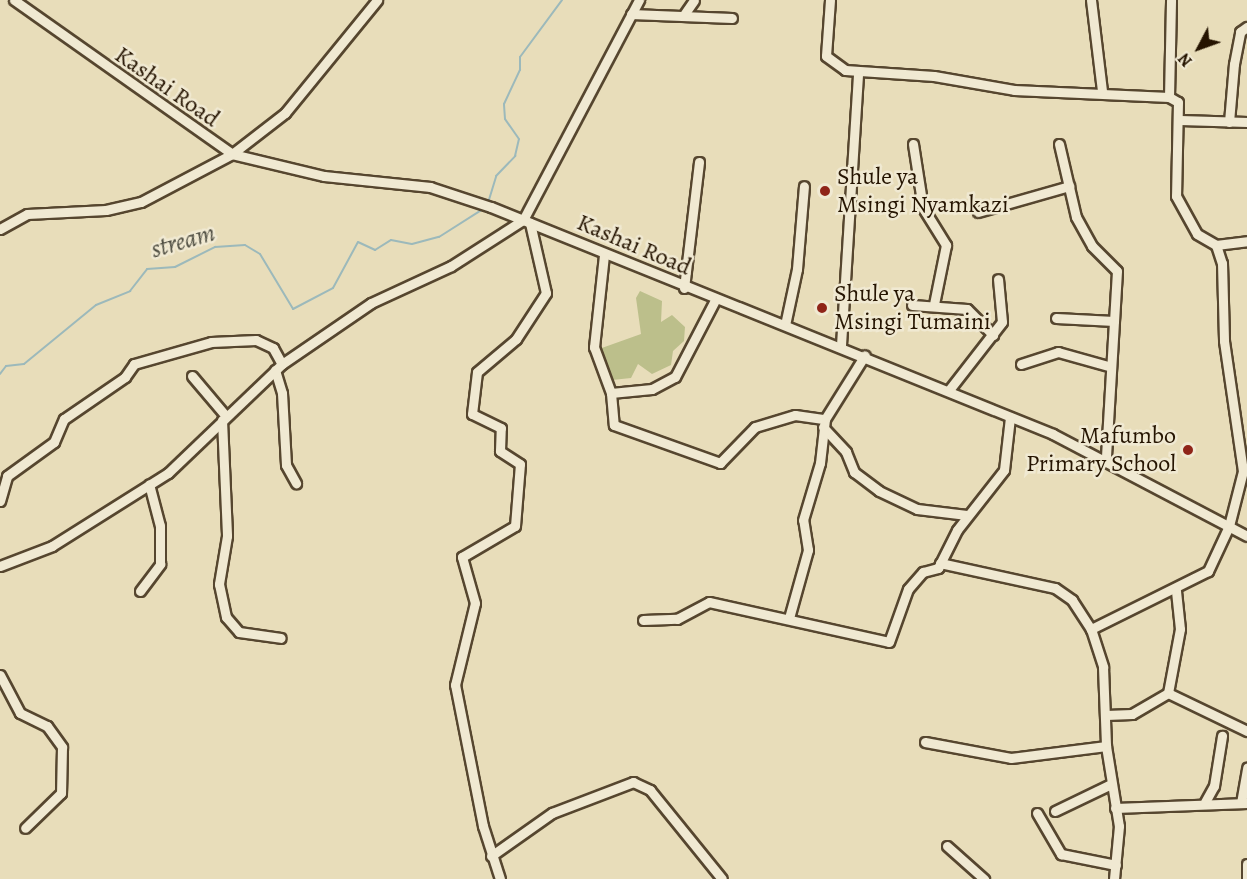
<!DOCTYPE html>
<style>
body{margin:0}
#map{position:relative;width:1247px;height:879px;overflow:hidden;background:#e8ddba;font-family:Alegreya,serif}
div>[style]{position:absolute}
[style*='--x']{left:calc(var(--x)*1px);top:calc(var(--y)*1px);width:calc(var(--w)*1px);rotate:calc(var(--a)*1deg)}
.green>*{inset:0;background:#bcbf8b}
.stream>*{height:2px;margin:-1px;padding:0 1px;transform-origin:1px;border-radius:1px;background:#9cb9bb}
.roads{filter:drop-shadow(2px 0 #56462f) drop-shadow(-2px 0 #56462f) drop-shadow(0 2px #56462f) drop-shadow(0 -2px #56462f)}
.minor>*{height:9px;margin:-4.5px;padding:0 4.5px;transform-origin:4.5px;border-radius:4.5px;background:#f0e9d2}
.dots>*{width:16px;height:16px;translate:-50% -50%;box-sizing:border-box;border:3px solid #f0e9d2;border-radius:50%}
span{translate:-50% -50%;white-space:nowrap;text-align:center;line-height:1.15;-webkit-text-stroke:5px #f0e9d2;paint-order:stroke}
.street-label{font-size:24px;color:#251401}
.poi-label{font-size:24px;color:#251401}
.left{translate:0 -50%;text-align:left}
.right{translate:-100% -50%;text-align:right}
.water-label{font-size:26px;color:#4f4e42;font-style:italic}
.north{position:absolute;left:1169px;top:18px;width:60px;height:60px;-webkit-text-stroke:4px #f0e9d2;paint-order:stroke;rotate:229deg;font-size:16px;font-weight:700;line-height:24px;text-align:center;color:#251401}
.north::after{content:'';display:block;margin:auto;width:21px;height:27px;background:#251401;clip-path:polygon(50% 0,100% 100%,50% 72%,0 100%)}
</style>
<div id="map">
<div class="green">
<i style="clip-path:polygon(640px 291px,662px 301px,661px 322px,672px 315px,685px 327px,684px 341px,673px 351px,671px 365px,652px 374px,638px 364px,631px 378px,612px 380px,599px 349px,641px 334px,636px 298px)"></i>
</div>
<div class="stream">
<i style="--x:488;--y:203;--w:28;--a:-73"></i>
<i style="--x:496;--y:176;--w:28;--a:-46"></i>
<i style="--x:515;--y:156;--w:17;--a:-77"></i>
<i style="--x:519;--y:139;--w:24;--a:-125"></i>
<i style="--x:505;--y:119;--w:15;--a:-94"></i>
<i style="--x:504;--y:104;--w:38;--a:-65"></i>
<i style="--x:520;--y:70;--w:13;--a:-90"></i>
<i style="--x:520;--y:57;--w:71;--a:-53.6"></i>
<i style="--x:0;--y:374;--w:10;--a:-53"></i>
<i style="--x:6;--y:366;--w:18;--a:-6"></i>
<i style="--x:24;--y:364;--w:93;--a:-39.3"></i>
<i style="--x:96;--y:305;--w:37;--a:-22"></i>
<i style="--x:130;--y:291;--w:28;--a:-52"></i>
<i style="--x:147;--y:269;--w:28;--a:-4"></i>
<i style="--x:175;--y:267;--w:45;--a:-26.6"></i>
<i style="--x:215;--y:247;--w:30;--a:-4"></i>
<i style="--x:245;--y:245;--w:17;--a:31"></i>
<i style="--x:260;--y:254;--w:64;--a:59"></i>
<i style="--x:293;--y:309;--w:45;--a:-27.7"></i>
<i style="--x:333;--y:288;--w:52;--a:-61.5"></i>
<i style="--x:358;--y:242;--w:19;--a:25"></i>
<i style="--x:375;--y:250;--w:19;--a:-32"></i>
<i style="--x:391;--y:240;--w:21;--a:11"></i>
<i style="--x:412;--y:244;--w:28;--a:-15"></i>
<i style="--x:439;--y:237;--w:52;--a:-32.5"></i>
</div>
<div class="roads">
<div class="minor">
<i style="--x:14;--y:0;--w:267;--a:35.2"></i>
<i style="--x:232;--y:154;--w:95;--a:13.4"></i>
<i style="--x:324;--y:176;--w:107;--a:5.9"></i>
<i style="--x:430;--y:187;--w:64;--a:18.2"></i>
<i style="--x:491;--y:207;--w:606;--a:21.99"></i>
<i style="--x:1053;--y:434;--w:219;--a:27.7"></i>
<i style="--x:830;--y:0;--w:56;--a:94.1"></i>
<i style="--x:826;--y:56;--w:24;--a:36"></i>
<i style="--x:845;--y:70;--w:89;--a:3.9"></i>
<i style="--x:934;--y:76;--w:81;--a:9.9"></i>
<i style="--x:1014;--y:90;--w:155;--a:2.6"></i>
<i style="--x:1169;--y:97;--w:10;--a:29"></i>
<i style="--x:1178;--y:102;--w:94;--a:91.2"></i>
<i style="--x:1176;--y:196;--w:43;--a:61.1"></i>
<i style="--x:1197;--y:234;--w:22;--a:30"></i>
<i style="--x:1216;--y:245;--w:19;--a:72"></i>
<i style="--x:1222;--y:263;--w:78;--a:88.5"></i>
<i style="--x:1224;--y:341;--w:131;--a:81.7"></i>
<i style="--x:1243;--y:471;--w:57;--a:104.3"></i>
<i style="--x:1229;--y:526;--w:50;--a:115"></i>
<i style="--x:1208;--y:571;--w:131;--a:153.6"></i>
<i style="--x:1091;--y:0;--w:92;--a:83.1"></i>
<i style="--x:631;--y:14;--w:101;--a:2.3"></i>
<i style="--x:683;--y:16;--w:19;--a:-55"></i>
<i style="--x:1169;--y:97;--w:97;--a:-88.8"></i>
<i style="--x:1180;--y:120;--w:67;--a:1.7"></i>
<i style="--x:1229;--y:122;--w:58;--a:-85.1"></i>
<i style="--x:1234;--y:64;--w:33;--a:-79"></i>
<i style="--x:1240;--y:32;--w:9;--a:-36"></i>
<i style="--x:913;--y:144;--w:65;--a:81.1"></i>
<i style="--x:923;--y:208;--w:44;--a:58.1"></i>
<i style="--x:946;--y:245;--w:60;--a:101.5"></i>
<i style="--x:1059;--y:144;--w:75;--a:76.9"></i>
<i style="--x:1076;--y:217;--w:33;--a:61"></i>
<i style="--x:1092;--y:246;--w:35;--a:45"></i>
<i style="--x:1117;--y:271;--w:187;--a:93.4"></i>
<i style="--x:978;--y:212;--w:95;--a:-15.9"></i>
<i style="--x:0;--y:229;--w:31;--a:-29"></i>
<i style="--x:27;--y:214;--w:79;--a:-2.9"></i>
<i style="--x:106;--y:210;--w:36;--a:-13"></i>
<i style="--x:141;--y:202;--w:103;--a:-27.8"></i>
<i style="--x:232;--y:154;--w:67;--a:-37.7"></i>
<i style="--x:285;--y:113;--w:146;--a:-50.8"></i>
<i style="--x:1216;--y:245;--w:31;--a:-7"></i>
<i style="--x:604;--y:255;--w:93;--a:96.2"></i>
<i style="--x:594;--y:347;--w:49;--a:69.7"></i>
<i style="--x:611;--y:393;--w:32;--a:85"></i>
<i style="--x:614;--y:425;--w:113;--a:19.7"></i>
<i style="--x:720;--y:463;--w:50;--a:-45.8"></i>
<i style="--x:755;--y:427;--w:42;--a:-16.7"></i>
<i style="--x:795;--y:415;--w:30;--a:8"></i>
<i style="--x:684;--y:288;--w:127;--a:-83.2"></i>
<i style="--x:912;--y:305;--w:55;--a:4.2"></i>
<i style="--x:967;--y:309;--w:37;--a:45"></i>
<i style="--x:1056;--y:318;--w:58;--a:3"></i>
<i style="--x:785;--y:325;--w:57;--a:-77.9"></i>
<i style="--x:797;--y:269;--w:83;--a:-85.2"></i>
<i style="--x:841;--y:345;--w:274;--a:-86.4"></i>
<i style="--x:1021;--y:364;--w:39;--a:-18"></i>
<i style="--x:1058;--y:352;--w:52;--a:15.6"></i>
<i style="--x:275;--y:370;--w:24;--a:73"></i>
<i style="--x:282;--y:393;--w:72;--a:86.8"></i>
<i style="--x:286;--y:465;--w:21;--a:61"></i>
<i style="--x:192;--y:376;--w:51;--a:49.8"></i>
<i style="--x:949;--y:390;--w:86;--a:-52.1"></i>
<i style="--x:1002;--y:322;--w:43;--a:-95.3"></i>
<i style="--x:611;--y:393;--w:41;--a:-5.6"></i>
<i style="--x:652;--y:389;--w:26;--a:-28"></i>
<i style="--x:675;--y:377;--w:87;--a:-62.5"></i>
<i style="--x:222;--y:420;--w:116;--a:87.5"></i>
<i style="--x:227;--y:536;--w:49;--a:99.5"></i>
<i style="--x:219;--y:584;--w:34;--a:78"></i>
<i style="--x:226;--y:617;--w:20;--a:49"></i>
<i style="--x:239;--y:632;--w:42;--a:8.1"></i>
<i style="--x:823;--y:427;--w:34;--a:47"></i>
<i style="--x:846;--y:452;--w:22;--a:68"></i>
<i style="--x:854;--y:472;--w:31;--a:37"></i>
<i style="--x:879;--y:491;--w:42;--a:25.3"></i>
<i style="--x:917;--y:509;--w:50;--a:6.8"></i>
<i style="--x:0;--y:501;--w:26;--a:-74"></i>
<i style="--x:7;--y:476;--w:58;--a:-35.9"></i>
<i style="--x:54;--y:442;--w:25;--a:-67"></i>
<i style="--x:64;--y:419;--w:74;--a:-34.5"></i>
<i style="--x:125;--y:377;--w:16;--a:-55"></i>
<i style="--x:134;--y:364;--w:80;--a:-15.9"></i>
<i style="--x:211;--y:342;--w:45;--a:-2.5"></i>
<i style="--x:256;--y:340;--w:19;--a:25"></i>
<i style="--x:273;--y:348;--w:18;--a:61"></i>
<i style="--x:940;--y:563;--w:118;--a:12.3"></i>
<i style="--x:1055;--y:588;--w:21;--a:35"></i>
<i style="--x:1072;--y:600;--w:35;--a:57"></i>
<i style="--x:1091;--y:629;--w:40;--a:72"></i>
<i style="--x:1103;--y:667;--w:79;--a:87.8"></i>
<i style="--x:1106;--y:746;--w:81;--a:80.8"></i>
<i style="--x:1119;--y:826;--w:53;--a:95.4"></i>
<i style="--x:0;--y:566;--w:56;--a:-21"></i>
<i style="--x:52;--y:546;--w:137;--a:-32.2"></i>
<i style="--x:168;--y:473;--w:158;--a:-43.7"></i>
<i style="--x:282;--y:364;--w:108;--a:-34.4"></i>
<i style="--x:371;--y:303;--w:88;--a:-24.8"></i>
<i style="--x:451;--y:266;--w:85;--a:-32.6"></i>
<i style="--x:523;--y:220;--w:249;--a:-62.2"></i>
<i style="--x:140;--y:591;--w:34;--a:-53"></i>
<i style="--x:160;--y:564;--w:38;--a:-90"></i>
<i style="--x:160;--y:526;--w:43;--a:-104.7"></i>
<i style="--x:789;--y:618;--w:71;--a:-74.4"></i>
<i style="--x:808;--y:550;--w:30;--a:-99"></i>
<i style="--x:803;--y:520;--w:59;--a:-73.4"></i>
<i style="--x:820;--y:463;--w:44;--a:-83.5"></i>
<i style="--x:825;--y:419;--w:75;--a:-58"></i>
<i style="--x:643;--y:620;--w:34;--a:-2"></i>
<i style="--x:677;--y:619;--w:36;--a:-28"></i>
<i style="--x:709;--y:602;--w:184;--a:12.5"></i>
<i style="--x:889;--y:642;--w:56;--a:-70.3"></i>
<i style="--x:908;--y:589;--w:23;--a:-49"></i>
<i style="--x:923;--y:572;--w:16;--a:-15"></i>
<i style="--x:938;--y:568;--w:42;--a:-63.4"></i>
<i style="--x:957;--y:530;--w:76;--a:-51.9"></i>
<i style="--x:1004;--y:470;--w:53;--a:-83.5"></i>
<i style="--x:0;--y:675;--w:43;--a:62.2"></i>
<i style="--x:20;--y:713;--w:30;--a:26"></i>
<i style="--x:47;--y:726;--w:26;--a:54"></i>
<i style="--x:62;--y:747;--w:46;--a:91.2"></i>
<i style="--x:61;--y:793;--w:50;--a:135.8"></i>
<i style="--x:1168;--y:693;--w:65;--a:-79.4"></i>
<i style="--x:1180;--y:629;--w:39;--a:-96"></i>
<i style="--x:1106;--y:715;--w:26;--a:-2"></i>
<i style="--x:1132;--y:714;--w:42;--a:-30.3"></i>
<i style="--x:1168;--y:693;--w:88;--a:25.7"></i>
<i style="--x:925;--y:742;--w:87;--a:10.5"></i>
<i style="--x:1011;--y:758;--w:96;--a:-7.2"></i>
<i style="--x:1205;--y:802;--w:18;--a:-61"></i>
<i style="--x:1214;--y:786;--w:51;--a:-80.9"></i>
<i style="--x:1241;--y:803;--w:36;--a:-80"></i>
<i style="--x:1115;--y:808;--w:132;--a:-2.2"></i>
<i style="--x:1055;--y:811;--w:62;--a:-25.7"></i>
<i style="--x:1037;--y:813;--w:48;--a:59.7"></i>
<i style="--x:1061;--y:854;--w:56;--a:11.3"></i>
<i style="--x:947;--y:846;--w:50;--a:41.7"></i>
<i style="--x:491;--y:856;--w:75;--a:-35.2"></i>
<i style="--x:552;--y:813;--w:87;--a:-20.9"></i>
<i style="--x:633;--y:782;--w:19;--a:25"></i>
<i style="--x:650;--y:790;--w:114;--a:51"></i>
<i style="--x:500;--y:879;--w:56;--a:-107.8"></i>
<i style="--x:483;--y:826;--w:144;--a:-101.2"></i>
<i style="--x:455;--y:685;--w:84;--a:-76.3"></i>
<i style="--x:475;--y:603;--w:48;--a:-105.8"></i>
<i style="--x:462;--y:557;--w:61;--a:-30.3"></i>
<i style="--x:515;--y:526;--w:62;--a:-85.4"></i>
<i style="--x:520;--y:464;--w:24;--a:-147"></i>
<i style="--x:500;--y:451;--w:23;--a:-88"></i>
<i style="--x:501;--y:428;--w:32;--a:-154"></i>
<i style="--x:472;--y:414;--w:42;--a:-83.2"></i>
<i style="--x:477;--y:372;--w:51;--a:-40.2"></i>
<i style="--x:516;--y:339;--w:55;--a:-56.9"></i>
<i style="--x:546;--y:293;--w:72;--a:-102.9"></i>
<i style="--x:1247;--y:879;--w:15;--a:-90"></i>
</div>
</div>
<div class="dots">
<i style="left:825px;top:191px;background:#8f2418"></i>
<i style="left:822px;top:308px;background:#8f2418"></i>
<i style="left:1188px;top:450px;background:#8f2418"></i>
</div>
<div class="street-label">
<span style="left:167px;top:87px;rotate:35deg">Kashai Road</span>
<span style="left:634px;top:245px;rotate:23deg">Kashai Road</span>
</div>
<div class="poi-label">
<span class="left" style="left:837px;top:191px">Shule ya<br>Msingi Nyamkazi</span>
<span class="left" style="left:834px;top:308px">Shule ya<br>Msingi Tumaini</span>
<span class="right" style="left:1176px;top:450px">Mafumbo<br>Primary School</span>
</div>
<div class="water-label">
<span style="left:183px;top:241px;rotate:-16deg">stream</span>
</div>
<div class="north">N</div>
</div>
